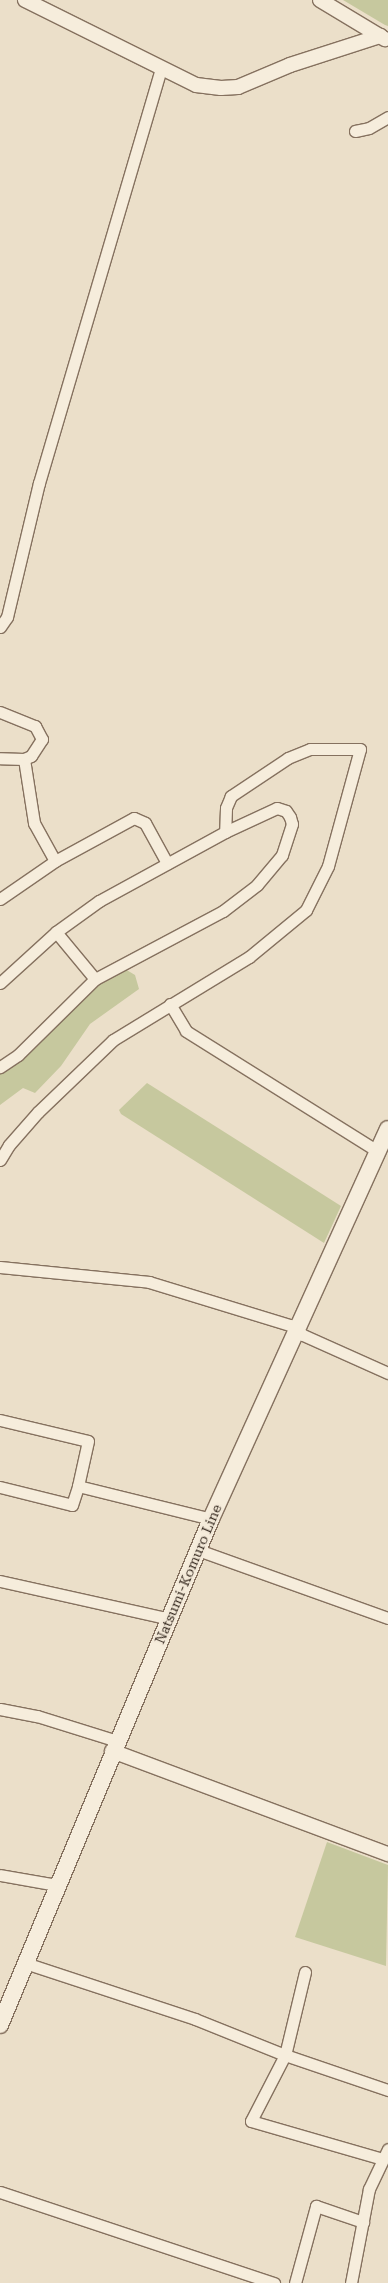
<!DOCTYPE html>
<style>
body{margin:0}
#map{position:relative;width:388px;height:2283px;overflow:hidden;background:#ebdfc9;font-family:"Roboto Serif",serif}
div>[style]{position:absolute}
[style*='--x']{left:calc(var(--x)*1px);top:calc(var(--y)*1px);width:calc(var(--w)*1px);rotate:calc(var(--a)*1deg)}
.green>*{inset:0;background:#c6c89e}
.roads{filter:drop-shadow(1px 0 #85715f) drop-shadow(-1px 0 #85715f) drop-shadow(0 1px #85715f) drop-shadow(0 -1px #85715f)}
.minor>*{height:11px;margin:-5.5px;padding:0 5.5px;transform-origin:5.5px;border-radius:5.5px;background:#f6eddc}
.tertiary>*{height:14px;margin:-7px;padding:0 7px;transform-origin:7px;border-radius:7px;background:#f6eddc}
.secondary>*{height:16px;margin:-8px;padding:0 8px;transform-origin:8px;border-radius:8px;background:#f6eddc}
span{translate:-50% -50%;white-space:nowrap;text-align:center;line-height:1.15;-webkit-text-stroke:4px #f3e9d8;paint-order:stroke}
.street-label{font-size:14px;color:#372b21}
</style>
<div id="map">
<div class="green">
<i style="clip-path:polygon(343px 0,388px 0,388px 26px,385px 25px)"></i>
<i style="clip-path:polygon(125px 969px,135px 975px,139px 989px,90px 1024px,61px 1066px,35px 1093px,23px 1088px,0 1105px,0 1071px,92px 985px)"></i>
<i style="clip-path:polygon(147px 1083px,341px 1206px,324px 1243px,121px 1114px,119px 1110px)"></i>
<i style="clip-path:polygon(327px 1842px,388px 1865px,386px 1966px,295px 1937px)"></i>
</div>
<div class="roads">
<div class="minor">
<i style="--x:355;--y:131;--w:14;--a:-12"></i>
<i style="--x:369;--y:128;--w:22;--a:-30"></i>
<i style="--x:0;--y:627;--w:12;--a:-55"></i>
<i style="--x:7;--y:617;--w:138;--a:-76.6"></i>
<i style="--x:39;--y:483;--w:433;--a:-73.6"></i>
<i style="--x:0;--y:712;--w:38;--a:22"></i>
<i style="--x:35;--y:726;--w:15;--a:62"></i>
<i style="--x:42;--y:739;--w:20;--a:123"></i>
<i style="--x:31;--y:756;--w:8;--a:157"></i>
<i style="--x:24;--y:759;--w:24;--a:-178"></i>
<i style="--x:24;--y:759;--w:65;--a:81.1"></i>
<i style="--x:34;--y:823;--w:43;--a:61.1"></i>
<i style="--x:0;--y:899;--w:67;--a:-34.6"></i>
<i style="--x:55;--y:861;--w:90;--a:-28.6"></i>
<i style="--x:134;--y:818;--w:12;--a:24"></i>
<i style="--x:145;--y:823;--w:46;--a:61.2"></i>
<i style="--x:56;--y:932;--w:61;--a:50.3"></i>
<i style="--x:0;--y:983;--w:76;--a:-42.3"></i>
<i style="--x:56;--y:932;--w:53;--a:-35.8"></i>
<i style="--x:99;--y:901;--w:144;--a:-28.7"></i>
<i style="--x:225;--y:832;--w:57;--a:-24.8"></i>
<i style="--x:277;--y:808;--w:9;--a:18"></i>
<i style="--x:286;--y:811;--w:7;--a:56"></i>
<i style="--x:290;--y:817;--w:7;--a:74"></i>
<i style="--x:292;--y:824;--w:33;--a:108"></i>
<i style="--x:282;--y:855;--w:39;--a:130"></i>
<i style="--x:257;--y:885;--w:43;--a:142.6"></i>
<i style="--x:223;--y:911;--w:145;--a:152"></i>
<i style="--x:95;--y:979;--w:108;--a:135.4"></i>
<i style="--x:18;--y:1055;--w:22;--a:146"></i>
<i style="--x:170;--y:1004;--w:31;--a:59"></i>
<i style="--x:186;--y:1031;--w:226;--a:32.1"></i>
<i style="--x:0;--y:1160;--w:17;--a:-59"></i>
<i style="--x:9;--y:1145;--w:44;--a:-48.7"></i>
<i style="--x:38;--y:1112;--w:104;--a:-43.8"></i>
<i style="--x:113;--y:1040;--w:159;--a:-31.4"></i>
<i style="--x:249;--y:957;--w:74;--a:-39.5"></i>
<i style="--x:306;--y:910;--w:49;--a:-63.4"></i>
<i style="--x:328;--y:866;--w:121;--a:-74.7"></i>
<i style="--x:360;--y:749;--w:50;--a:180"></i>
<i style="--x:310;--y:749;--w:24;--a:158"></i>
<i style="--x:288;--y:758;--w:69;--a:146.3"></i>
<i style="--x:231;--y:796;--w:13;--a:113"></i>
<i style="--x:226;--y:808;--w:24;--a:92"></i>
<i style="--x:0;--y:1267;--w:150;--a:5.7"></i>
<i style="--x:149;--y:1282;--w:147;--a:17"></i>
<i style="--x:290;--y:1325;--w:16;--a:38"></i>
<i style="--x:303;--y:1335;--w:93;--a:24.1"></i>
<i style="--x:0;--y:1420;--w:90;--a:13.4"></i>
<i style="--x:88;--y:1441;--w:46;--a:102.5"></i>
<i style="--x:0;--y:1487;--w:74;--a:14"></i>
<i style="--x:72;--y:1505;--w:20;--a:-72"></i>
<i style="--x:78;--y:1486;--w:137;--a:13.9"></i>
<i style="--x:198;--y:1550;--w:202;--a:19.7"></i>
<i style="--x:0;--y:1581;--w:174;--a:12.6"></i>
<i style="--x:0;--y:1709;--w:38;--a:11"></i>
<i style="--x:37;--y:1716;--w:84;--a:17.4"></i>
<i style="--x:0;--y:1875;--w:58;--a:10"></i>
<i style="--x:25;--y:1963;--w:179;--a:18.2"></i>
<i style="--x:195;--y:2019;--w:97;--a:21.8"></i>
<i style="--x:285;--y:2055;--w:109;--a:18.8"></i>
<i style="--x:305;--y:1972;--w:85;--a:103.5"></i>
<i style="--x:285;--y:2055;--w:74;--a:117.3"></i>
<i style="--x:251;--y:2121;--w:137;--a:16.1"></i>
<i style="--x:0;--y:2192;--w:289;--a:18.4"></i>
<i style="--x:295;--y:2283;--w:80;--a:-74.7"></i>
<i style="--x:316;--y:2206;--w:50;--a:18.8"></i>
<i style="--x:351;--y:2283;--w:96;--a:-79.2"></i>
<i style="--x:369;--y:2189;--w:44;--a:-64.6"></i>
</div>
<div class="tertiary">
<i style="--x:25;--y:0;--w:191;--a:26.4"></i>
<i style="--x:196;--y:85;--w:25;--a:7"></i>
<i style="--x:221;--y:88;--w:17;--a:-3"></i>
<i style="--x:238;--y:87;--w:56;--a:-22.9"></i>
<i style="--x:290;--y:65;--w:95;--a:-17.9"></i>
<i style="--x:320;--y:0;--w:76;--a:31"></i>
<i style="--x:112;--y:1751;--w:295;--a:20.5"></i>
</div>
<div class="secondary">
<i style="--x:0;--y:2025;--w:548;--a:-67.36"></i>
<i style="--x:211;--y:1519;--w:428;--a:-65.6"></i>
</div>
</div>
<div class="street-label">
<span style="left:188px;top:1574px;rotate:-67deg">Natsumi-Komuro Line</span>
</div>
</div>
